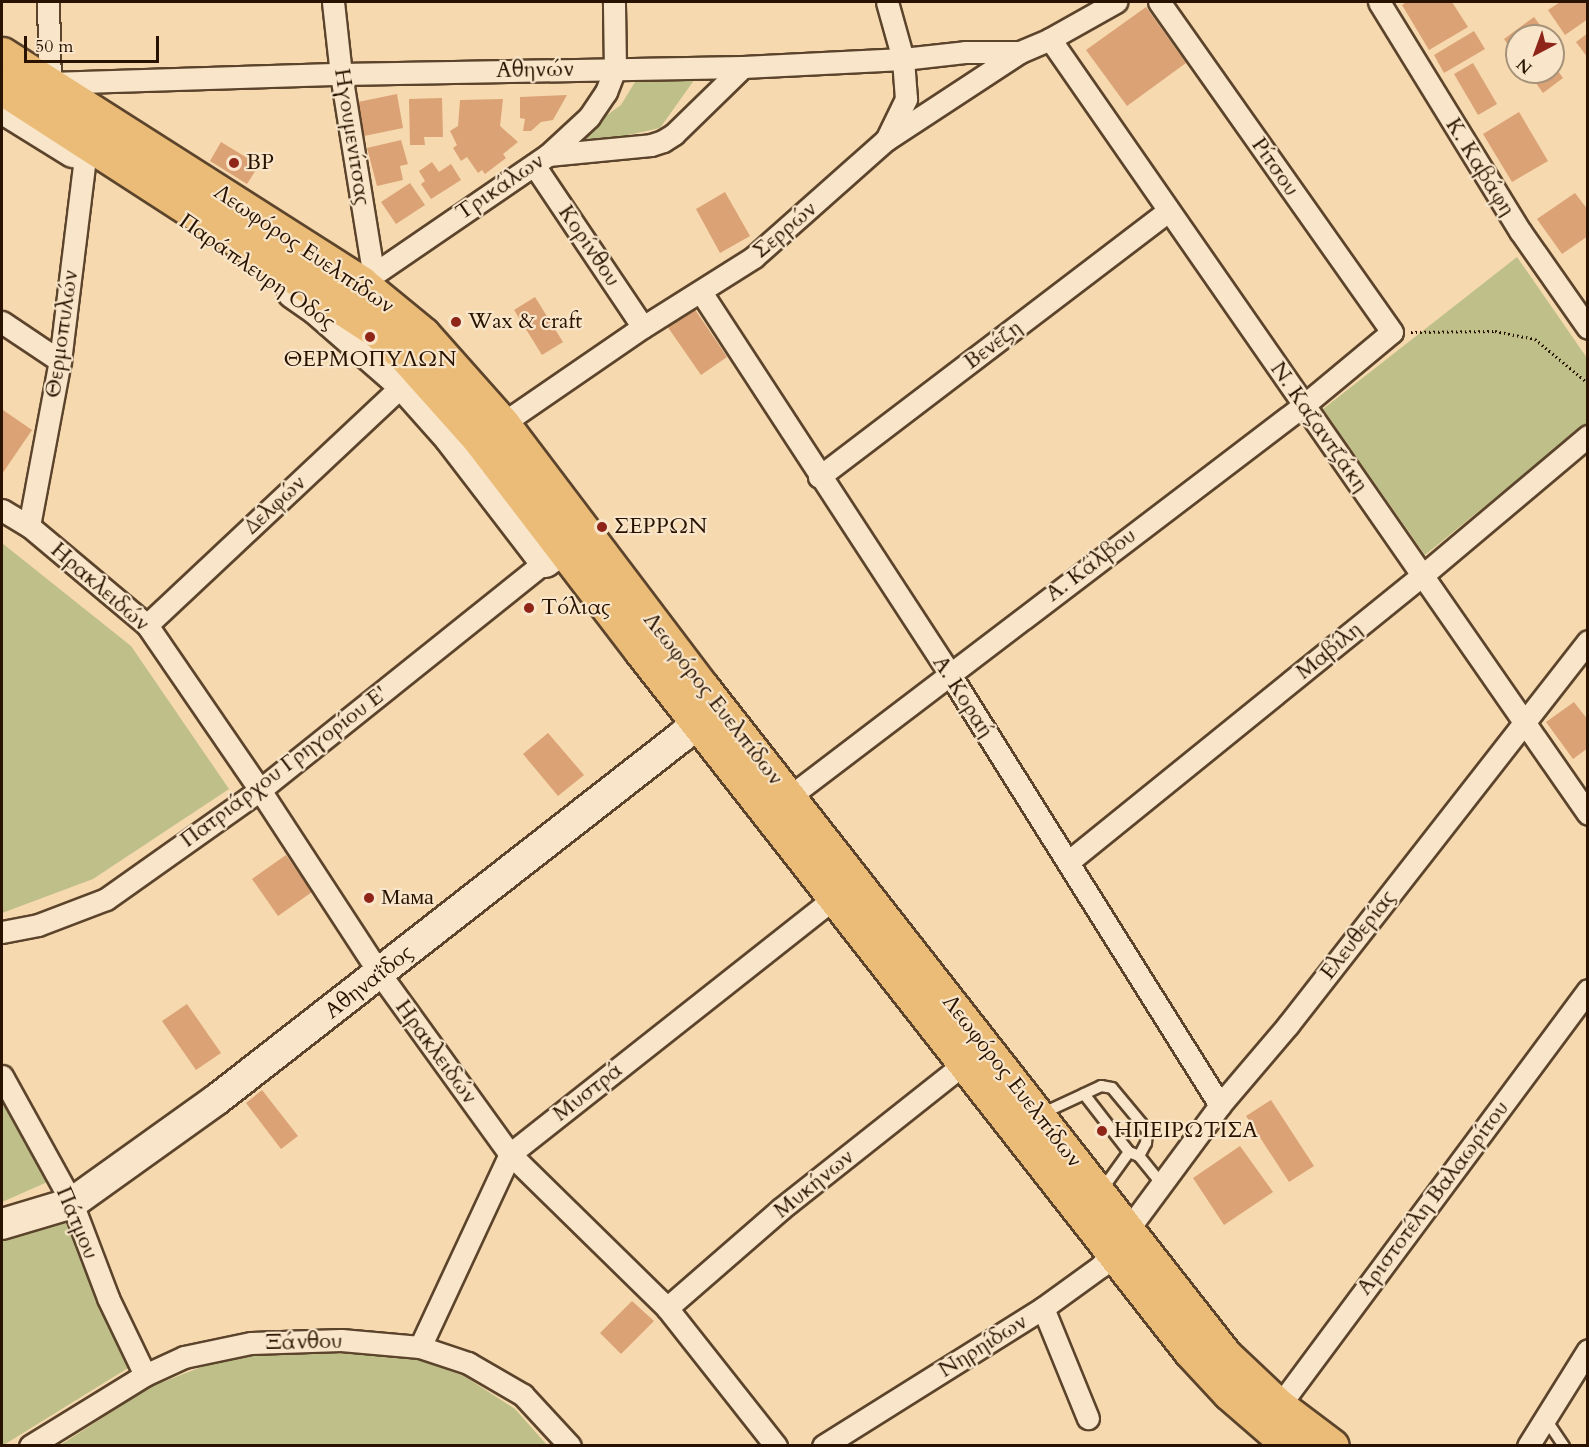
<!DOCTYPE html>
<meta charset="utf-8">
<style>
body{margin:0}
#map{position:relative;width:1589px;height:1447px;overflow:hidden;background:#f6d9ae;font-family:Cardo,serif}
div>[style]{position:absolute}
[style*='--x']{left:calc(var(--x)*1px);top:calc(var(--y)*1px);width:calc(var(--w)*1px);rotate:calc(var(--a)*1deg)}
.green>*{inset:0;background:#bebf89}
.building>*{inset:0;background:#dba276}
.path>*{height:3px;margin-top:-1.5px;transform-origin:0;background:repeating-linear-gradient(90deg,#291300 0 1.5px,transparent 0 4.5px)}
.roads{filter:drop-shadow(2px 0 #5c442c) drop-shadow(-2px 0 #5c442c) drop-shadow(0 2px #5c442c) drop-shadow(0 -2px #5c442c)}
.lane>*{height:10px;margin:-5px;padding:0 5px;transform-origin:5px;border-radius:5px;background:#f9e6ca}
.street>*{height:21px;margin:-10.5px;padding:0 10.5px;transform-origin:10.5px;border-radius:10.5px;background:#f9e6ca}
.secondary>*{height:30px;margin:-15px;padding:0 15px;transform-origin:15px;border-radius:15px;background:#f9e6ca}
.primary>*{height:33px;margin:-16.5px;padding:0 16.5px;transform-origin:16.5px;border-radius:16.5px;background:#ebbc77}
.dots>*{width:16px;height:16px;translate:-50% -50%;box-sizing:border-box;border:3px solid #f9e6ca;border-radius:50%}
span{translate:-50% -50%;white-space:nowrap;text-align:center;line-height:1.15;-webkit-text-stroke:4.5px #f9e6ca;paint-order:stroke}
.street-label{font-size:22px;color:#291300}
.poi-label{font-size:22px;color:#291300}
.left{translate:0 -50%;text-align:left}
.frame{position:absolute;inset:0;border:3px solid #291300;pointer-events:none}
.north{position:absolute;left:1505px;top:24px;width:60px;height:60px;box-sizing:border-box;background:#f9e6ca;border:2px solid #a69279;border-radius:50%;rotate:221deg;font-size:16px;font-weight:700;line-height:24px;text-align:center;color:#291300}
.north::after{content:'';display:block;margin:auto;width:21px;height:27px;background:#8f2418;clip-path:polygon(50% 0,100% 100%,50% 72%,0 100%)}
.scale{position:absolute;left:24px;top:36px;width:135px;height:27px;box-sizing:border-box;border:3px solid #291300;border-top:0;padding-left:8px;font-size:18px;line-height:21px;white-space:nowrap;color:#291300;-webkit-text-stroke:4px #f9e6ca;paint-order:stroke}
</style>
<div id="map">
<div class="green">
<i style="clip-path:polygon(697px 76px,660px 128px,559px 150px,621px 105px,638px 77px)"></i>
<i style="clip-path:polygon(1517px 257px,1587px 358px,1587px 423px,1425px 555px,1323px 409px)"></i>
<i style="clip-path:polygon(2px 543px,131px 646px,229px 789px,93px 879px,2px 913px)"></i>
<i style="clip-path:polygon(2px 1086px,52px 1180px,2px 1202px)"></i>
<i style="clip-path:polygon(61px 1213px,128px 1368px,2px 1446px,2px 1232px)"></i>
<i style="clip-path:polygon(344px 1348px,415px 1358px,464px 1376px,515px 1409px,547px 1445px,59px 1446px,150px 1387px,209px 1364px,256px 1350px,302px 1352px)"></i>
</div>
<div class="building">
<i style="clip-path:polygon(1407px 2px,1452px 2px,1468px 27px,1429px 50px,1402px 5px)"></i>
<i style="clip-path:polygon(1560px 2px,1588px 2px,1588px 19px,1565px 35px,1548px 10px)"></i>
<i style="clip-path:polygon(1146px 7px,1186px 63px,1127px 106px,1086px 50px)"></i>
<i style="clip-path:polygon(1534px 17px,1548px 36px,1517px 36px,1517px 57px,1504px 39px)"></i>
<i style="clip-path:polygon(1474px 31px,1485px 49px,1444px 73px,1434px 55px)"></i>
<i style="clip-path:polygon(1588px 33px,1588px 58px,1576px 42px)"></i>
<i style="clip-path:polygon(1473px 63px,1497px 104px,1478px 115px,1454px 74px)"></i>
<i style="clip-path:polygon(1553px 64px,1563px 78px,1543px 93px,1528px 72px,1553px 72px)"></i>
<i style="clip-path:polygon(397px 94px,403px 128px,359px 137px,353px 103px)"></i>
<i style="clip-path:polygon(567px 95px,553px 120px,541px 122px,531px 131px,523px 131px,525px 119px,520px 118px,520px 97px)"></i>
<i style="clip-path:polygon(442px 98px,443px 137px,424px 137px,425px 145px,410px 145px,409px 99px)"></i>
<i style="clip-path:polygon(503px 99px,500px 126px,518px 142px,503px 154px,506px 158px,485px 174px,482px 170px,478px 173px,467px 157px,461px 161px,453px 148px,457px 145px,450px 131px,458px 126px,460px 100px)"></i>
<i style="clip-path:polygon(1519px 112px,1548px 161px,1512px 182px,1483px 134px)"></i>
<i style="clip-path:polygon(401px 140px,408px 164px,400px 166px,403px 180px,377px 186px,367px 148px)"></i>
<i style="clip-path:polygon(221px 142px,259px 165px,247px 184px,210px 161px)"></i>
<i style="clip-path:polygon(432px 162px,439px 172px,451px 164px,461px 180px,431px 199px,421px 184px,425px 181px,419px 171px)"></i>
<i style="clip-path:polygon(410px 183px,425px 205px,396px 224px,381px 202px)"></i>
<i style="clip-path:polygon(725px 192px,750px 236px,720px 253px,696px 209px)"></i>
<i style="clip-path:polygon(1575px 193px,1588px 210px,1588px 236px,1562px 254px,1537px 219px)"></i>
<i style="clip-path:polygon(535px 297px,563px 342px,542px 355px,514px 310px)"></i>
<i style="clip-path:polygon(694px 308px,727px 357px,701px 375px,667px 326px)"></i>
<i style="clip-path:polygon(3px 410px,32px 430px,2px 474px,2px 411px)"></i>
<i style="clip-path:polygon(1574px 702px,1588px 720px,1588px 748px,1573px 759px,1546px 722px)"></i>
<i style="clip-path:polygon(548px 733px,584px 775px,558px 796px,523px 754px)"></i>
<i style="clip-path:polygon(286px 855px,312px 892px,278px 916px,252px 879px)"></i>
<i style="clip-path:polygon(187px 1004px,221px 1053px,196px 1070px,162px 1021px)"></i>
<i style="clip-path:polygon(262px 1090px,298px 1136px,281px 1149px,246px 1103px)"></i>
<i style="clip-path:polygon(1271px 1100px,1314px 1166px,1289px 1182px,1246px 1116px)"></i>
<i style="clip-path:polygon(1240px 1146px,1273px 1192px,1224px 1225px,1193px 1178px)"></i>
<i style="clip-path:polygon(632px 1301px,654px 1321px,621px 1354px,600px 1333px)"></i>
</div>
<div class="path">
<i style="--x:1411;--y:332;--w:84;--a:-0.7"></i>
<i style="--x:1495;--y:331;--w:41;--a:11.3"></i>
<i style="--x:1535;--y:339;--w:69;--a:39.7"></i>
</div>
<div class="roads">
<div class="lane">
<i style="--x:1041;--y:1114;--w:47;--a:-24.9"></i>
<i style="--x:1084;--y:1094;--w:19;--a:-25"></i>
<i style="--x:1101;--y:1086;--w:11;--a:10"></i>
<i style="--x:1112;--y:1088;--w:55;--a:50.2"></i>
<i style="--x:1147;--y:1130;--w:13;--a:94"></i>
<i style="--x:1146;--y:1143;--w:15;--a:118"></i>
<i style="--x:1139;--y:1156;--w:11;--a:-158"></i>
<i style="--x:1129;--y:1152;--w:73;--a:-127.8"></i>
<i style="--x:1139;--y:1156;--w:35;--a:51"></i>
<i style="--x:1101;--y:1191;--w:48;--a:-54.3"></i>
<i style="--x:1545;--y:1418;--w:34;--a:56"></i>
</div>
<div class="street">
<i style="--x:48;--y:2;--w:81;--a:88.6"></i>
<i style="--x:50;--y:83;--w:291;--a:-1.8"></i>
<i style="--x:341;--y:74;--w:402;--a:-1"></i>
<i style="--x:743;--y:67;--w:160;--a:-2.9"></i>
<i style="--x:903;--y:59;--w:62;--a:-6.4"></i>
<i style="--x:965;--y:52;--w:55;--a:0"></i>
<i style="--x:333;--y:2;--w:72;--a:83.7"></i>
<i style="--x:341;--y:74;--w:201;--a:80.8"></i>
<i style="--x:1379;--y:2;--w:269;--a:58.4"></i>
<i style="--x:1520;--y:231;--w:118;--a:55"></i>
<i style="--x:1050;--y:39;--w:943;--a:55.23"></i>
<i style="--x:886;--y:140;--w:46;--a:-64"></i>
<i style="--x:906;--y:99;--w:40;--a:-94.3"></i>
<i style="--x:903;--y:59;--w:59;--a:-105.7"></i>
<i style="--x:548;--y:155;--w:103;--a:-5.5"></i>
<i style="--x:651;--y:145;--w:13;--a:-18"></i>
<i style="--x:663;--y:141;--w:13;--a:-32"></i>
<i style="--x:674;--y:134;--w:96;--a:-44.2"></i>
<i style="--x:534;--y:165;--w:195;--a:56.1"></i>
<i style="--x:361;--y:283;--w:227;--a:-34.4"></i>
<i style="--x:548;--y:155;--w:56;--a:-42.8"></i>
<i style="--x:589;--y:117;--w:30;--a:-56"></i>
<i style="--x:606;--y:92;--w:25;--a:-69"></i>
<i style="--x:615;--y:69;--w:67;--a:-90.9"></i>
<i style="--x:701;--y:292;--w:455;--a:56.9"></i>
<i style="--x:949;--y:673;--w:510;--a:57.9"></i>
<i style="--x:2;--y:322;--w:70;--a:33.9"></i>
<i style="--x:493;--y:430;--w:182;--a:-34.5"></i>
<i style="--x:643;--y:327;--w:131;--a:-32.2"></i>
<i style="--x:754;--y:257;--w:176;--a:-41.6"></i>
<i style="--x:886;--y:140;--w:160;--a:-33.3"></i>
<i style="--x:1020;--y:52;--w:33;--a:-23"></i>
<i style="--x:1050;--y:39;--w:76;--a:-29.3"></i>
<i style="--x:819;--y:477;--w:437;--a:-37.3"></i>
<i style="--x:2;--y:510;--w:31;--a:31"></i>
<i style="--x:29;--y:526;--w:154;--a:40"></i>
<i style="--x:147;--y:625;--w:200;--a:55.6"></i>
<i style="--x:260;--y:790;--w:220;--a:56.9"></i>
<i style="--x:380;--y:974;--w:222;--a:54.2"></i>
<i style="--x:510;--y:1154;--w:220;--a:44.4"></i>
<i style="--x:667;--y:1308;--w:176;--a:51.7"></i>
<i style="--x:29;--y:526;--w:168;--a:-79.4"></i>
<i style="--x:60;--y:361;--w:222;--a:-83"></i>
<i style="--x:147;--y:625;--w:351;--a:-43.2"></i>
<i style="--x:789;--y:797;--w:647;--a:-37.28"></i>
<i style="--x:1304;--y:405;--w:114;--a:-39.7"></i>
<i style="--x:1392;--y:332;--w:404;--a:-125.2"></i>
<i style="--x:1068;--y:862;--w:457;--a:-39"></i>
<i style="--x:1423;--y:575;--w:216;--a:-40.1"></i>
<i style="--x:2;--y:932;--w:37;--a:-11"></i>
<i style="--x:38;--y:925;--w:73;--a:-20.9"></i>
<i style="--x:106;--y:899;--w:189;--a:-35.3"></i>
<i style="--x:260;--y:790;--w:365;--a:-38.7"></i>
<i style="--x:2;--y:1076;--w:145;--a:61.1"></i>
<i style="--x:72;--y:1203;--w:102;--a:69.2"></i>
<i style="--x:108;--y:1298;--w:85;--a:64.3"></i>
<i style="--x:667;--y:1308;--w:152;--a:-41"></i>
<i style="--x:782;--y:1208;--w:232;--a:-38.4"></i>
<i style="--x:1043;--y:1308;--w:119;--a:67.8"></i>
<i style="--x:420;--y:1347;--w:213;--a:-65"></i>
<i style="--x:510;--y:1154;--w:413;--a:-38.3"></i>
<i style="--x:1279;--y:1406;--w:518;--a:-53.4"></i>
<i style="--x:30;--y:1446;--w:135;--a:-31.7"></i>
<i style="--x:145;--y:1375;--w:43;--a:-24.8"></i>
<i style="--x:184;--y:1357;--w:68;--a:-11.8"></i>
<i style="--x:251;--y:1343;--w:90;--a:-1.9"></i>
<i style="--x:341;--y:1340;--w:79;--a:5.1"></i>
<i style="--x:420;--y:1347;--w:51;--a:18.4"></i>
<i style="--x:468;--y:1363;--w:64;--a:30.2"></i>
<i style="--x:523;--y:1395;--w:69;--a:47.3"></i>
<i style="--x:823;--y:1446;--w:260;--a:-32.1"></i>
<i style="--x:1043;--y:1308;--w:72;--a:-35.9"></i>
<i style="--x:1101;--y:1266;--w:200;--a:-53.5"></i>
<i style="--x:1220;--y:1105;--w:105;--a:-49.6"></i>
<i style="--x:1288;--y:1025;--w:487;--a:-52"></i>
<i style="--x:1528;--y:1446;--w:113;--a:-58"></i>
</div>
<div class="secondary">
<i style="--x:2;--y:108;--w:84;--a:31.8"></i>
<i style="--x:293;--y:293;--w:28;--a:35"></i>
<i style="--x:316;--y:309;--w:116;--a:41.1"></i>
<i style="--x:403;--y:385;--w:71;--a:48.4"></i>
<i style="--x:450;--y:438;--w:156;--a:52.5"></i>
<i style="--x:545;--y:562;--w:22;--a:-36"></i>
<i style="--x:2;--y:1224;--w:73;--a:-16.7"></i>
<i style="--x:72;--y:1203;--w:177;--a:-35.6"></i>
<i style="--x:216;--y:1100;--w:590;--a:-37.98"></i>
<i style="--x:681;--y:737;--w:45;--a:-42.3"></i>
</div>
<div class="primary">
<i style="--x:2;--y:54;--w:426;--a:32.5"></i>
<i style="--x:361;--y:283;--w:80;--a:39.4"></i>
<i style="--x:423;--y:334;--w:120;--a:48.4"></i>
<i style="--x:503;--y:424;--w:330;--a:52.9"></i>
<i style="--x:702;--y:687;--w:848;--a:51.94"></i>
<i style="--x:1225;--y:1355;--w:74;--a:43.4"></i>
<i style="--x:1279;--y:1406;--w:66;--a:37"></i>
<i style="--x:2;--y:88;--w:405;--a:32.9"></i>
<i style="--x:342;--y:308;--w:42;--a:33.3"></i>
<i style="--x:377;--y:331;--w:38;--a:42"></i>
<i style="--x:405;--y:356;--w:111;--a:48.3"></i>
<i style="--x:479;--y:439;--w:267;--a:52.6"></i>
<i style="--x:641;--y:651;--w:890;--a:51.89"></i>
<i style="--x:1190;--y:1351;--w:57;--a:47.1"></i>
<i style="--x:1229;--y:1393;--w:81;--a:41"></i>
</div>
</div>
<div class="dots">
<i style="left:234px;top:163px;background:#8f2418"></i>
<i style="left:456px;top:322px;background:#8f2418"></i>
<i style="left:370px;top:337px;background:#8f2418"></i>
<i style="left:602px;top:527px;background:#8f2418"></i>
<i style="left:529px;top:608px;background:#8f2418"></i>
<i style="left:369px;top:898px;background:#8f2418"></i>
<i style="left:1102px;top:1131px;background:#8f2418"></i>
</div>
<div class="street-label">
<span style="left:535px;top:70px;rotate:-1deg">Αθηνών</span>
<span style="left:352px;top:137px;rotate:81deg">Ηγουμενίτσας</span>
<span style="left:1275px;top:167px;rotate:55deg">Ρίτσου</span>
<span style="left:1480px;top:167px;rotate:58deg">Κ. Καβάφη</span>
<span style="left:500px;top:187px;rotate:-34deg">Τρικάλων</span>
<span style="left:785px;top:230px;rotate:-40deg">Σερρών</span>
<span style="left:589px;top:246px;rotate:56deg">Κορίνθου</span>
<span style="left:304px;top:249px;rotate:34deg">Λεωφόρος Ευελπίδων</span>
<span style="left:257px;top:272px;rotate:35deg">Παράπλευρη Οδός</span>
<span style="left:62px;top:334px;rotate:-82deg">Θερμοπυλών</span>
<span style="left:993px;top:345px;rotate:-37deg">Βενέζη</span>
<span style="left:1319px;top:427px;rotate:55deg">Ν. Καζαντζάκη</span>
<span style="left:275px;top:505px;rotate:-43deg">Δελφών</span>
<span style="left:1091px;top:565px;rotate:-37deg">A. Κάλβου</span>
<span style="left:100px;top:587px;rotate:41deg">Ηρακλειδών</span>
<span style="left:1329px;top:651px;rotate:-39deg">Μαβίλη</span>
<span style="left:963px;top:697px;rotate:57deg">Α. Κοραή</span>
<span style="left:713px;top:699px;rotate:52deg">Λεωφόρος Ευελπίδων</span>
<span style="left:284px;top:767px;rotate:-37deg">Πατριάρχου Γρηγορίου Ε'</span>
<span style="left:1358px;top:935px;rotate:-52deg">Ελευθερίας</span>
<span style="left:369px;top:982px;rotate:-38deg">Αθηναΐδος</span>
<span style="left:436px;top:1052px;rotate:54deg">Ηρακλειδών</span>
<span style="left:1012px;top:1081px;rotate:52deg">Λεωφόρος Ευελπίδων</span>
<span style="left:588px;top:1092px;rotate:-38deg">Μυστρά</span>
<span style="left:814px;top:1184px;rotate:-39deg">Μυκήνων</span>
<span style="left:1433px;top:1198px;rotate:-53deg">Αριστοτέλη Βαλαωρίτου</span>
<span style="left:77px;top:1223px;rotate:67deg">Πάτμου</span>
<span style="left:304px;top:1342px;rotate:-1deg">Ξάνθου</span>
<span style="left:983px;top:1346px;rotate:-32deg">Νηρηίδων</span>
</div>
<div class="poi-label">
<span class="left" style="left:246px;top:163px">BP</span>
<span class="left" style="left:468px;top:322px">Wax &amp; craft</span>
<span style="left:370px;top:360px">ΘΕΡΜΟΠΥΛΩΝ</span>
<span class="left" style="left:614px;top:527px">ΣΕΡΡΩΝ</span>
<span class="left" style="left:541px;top:608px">Τόλιας</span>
<span class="left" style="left:381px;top:898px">Мама</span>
<span class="left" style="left:1114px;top:1131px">ΗΠΕΙΡΩΤΙΣΑ</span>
</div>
<div class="frame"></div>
<div class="north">N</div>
<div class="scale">50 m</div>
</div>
